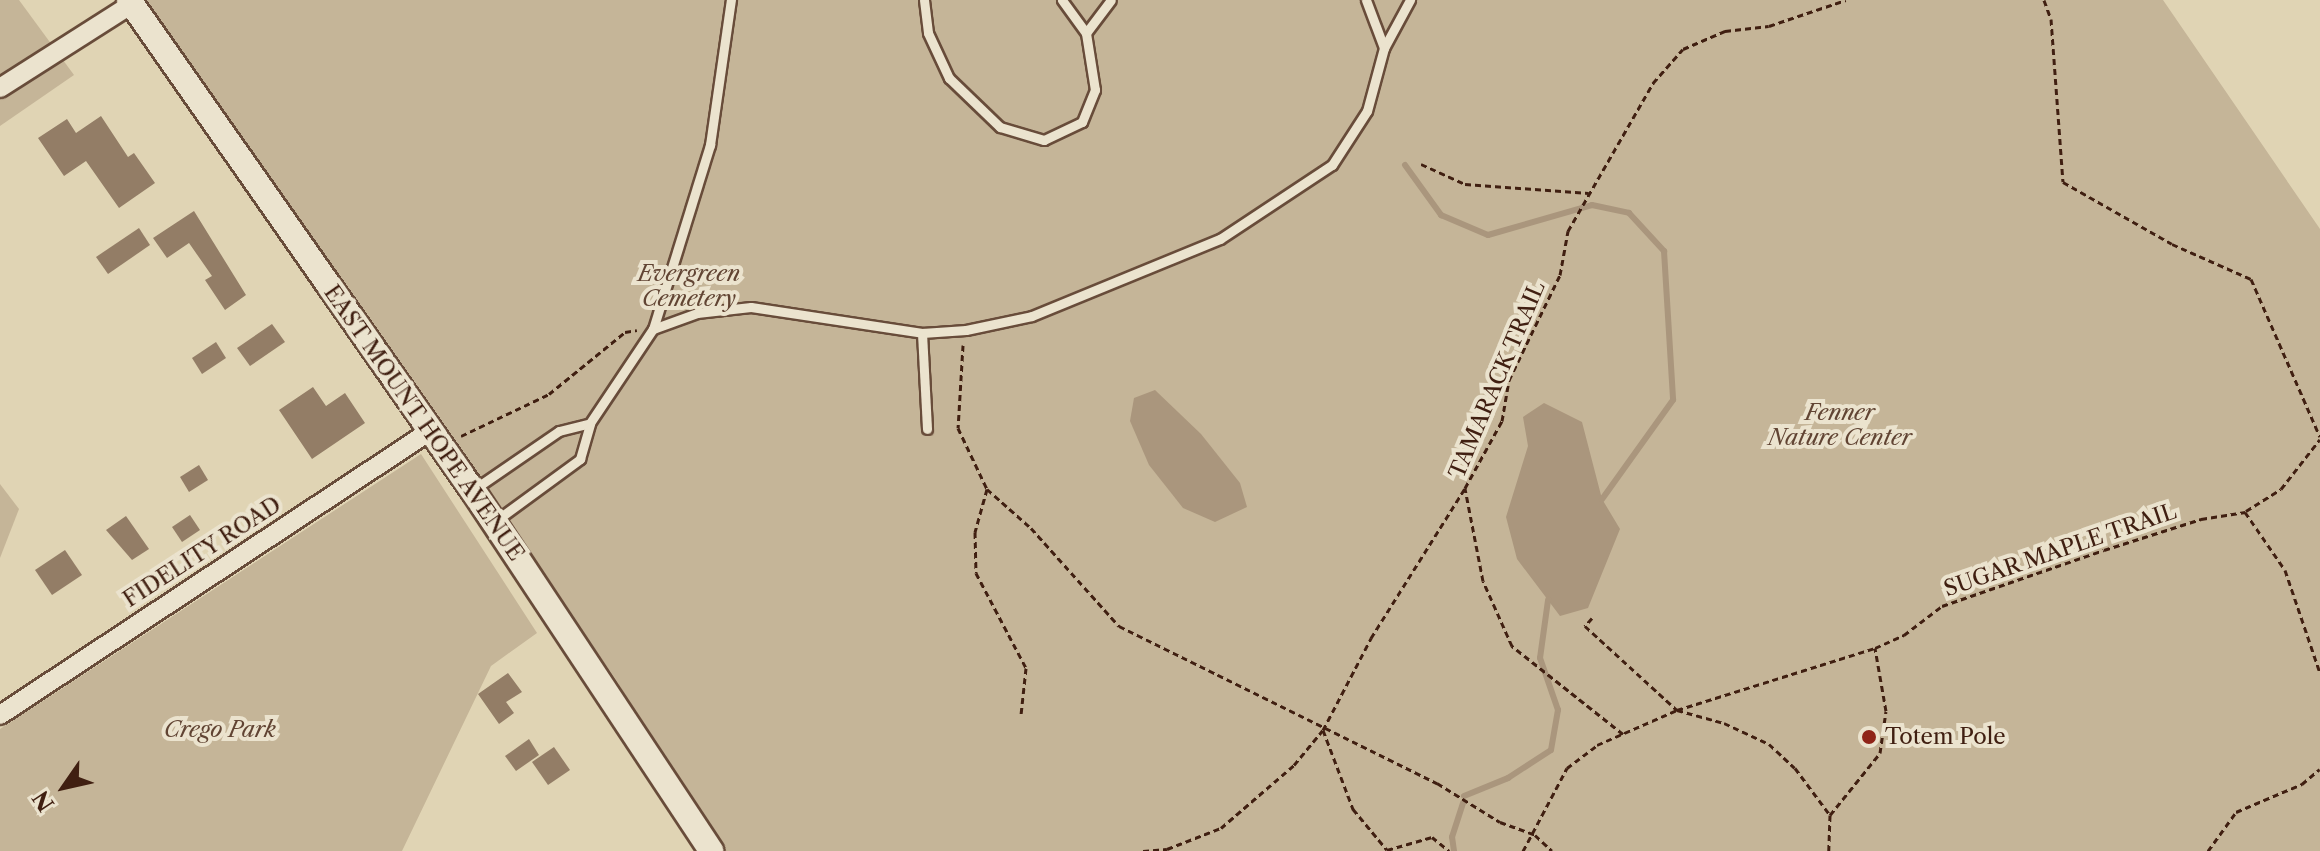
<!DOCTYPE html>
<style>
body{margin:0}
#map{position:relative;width:2320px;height:851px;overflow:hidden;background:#e0d4b4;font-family:"Libre Caslon Text",serif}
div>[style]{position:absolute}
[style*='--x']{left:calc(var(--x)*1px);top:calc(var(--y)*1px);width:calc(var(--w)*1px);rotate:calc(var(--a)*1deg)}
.green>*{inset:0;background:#c5b598}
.water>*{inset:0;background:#aa967d}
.stream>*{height:6px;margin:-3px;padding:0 3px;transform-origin:3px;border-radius:3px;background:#aa967d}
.building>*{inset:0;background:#937d66}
.path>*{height:3px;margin-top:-1.5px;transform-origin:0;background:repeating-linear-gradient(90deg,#401f11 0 6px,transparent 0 10px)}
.roads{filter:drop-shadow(2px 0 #684c3a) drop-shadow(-2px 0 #684c3a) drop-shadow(0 2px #684c3a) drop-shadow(0 -2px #684c3a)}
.service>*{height:9px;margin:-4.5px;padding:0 4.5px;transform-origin:4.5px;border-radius:4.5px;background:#ebe3ce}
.minor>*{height:18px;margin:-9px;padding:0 9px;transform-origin:9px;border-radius:9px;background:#ebe3ce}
.tertiary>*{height:24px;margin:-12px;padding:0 12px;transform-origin:12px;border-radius:12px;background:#ebe3ce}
.dots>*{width:22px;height:22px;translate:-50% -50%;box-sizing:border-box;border:4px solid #ebe3ce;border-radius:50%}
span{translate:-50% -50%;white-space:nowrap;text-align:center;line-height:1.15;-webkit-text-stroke:8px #ebe3ce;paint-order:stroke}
.park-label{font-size:22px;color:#614433;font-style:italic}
.street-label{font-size:22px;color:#401f11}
.poi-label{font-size:22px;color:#401f11}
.left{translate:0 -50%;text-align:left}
.north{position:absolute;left:24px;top:747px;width:80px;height:80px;-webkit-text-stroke:6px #ebe3ce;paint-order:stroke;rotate:236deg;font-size:22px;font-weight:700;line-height:32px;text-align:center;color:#401f11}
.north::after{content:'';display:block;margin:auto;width:28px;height:36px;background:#401f11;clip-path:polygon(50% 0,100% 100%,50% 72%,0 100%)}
</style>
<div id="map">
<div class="green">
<i style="clip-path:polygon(0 0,19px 0,74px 75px,0 126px)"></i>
<i style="clip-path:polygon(138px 0,2163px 0,2320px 229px,2320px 851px,720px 851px,615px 678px)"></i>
<i style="clip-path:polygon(421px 454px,537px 633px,491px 666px,402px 851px,0 851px,0 729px)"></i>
<i style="clip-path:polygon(0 484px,19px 509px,0 558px)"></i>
</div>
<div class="water">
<i style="clip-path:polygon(1155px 390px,1201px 434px,1240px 483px,1247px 507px,1215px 522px,1183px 508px,1149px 465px,1130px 421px,1134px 398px)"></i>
<i style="clip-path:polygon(1544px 403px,1582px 422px,1602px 499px,1620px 529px,1588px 608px,1560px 616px,1517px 559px,1506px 517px,1528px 446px,1523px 417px)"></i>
</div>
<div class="stream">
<i style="--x:1405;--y:165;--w:62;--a:54.2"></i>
<i style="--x:1441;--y:215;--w:51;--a:23.1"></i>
<i style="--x:1488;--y:235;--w:108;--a:-16.1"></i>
<i style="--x:1592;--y:205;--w:38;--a:12"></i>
<i style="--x:1629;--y:213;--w:52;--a:47.4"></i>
<i style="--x:1664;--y:251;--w:149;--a:86.5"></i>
<i style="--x:1673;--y:400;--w:122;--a:125.6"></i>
<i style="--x:1464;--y:796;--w:48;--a:-22.2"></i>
<i style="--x:1508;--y:778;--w:51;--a:-33.1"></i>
<i style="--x:1551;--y:750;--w:41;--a:-80.1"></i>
<i style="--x:1558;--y:710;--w:55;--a:-109.1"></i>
<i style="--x:1540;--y:658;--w:59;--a:-82.1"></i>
<i style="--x:1454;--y:851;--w:14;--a:-98"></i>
<i style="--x:1452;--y:837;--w:36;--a:-72"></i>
</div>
<div class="building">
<i style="clip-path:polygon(101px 116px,128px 157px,134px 153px,155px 183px,119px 208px,86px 161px,64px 176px,38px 138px,67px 119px,76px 133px)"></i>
<i style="clip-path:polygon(194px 211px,246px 295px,225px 310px,205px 280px,212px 276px,189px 243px,167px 258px,153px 238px)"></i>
<i style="clip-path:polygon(139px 228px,150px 245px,108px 274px,96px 257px)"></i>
<i style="clip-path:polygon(272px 324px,285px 342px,250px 366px,237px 348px)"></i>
<i style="clip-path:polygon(216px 342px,226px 358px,202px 374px,192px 358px)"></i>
<i style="clip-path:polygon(313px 387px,326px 406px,345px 393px,365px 423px,312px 459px,279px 410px)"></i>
<i style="clip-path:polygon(199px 465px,208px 480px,189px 492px,180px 477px)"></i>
<i style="clip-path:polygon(190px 515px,200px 530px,182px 542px,172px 527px)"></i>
<i style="clip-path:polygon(126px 516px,149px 549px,132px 560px,106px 530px)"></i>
<i style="clip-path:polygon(65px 550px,82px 575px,52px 595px,35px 570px)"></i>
<i style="clip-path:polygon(508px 673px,522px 692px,506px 702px,514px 713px,499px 724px,478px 694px)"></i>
<i style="clip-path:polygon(529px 739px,539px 755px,516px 771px,505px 756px)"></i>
<i style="clip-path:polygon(554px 747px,570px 770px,548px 785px,532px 762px)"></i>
</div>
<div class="path">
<i style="--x:2044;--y:0;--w:20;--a:70"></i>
<i style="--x:2051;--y:19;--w:163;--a:85.8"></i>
<i style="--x:2063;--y:182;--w:125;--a:29.6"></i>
<i style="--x:2172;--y:244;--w:86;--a:23.9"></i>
<i style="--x:2251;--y:279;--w:172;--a:66.4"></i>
<i style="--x:1421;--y:164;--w:48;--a:24.4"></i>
<i style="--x:1465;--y:184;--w:124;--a:4.2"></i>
<i style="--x:963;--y:345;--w:83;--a:93.4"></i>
<i style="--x:958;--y:428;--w:68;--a:64.6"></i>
<i style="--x:987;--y:489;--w:59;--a:41.6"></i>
<i style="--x:1031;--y:528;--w:132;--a:48.1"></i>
<i style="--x:1119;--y:626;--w:355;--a:26.3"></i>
<i style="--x:1437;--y:783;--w:74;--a:31.8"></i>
<i style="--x:1500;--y:822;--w:37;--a:20"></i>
<i style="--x:1535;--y:835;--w:23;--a:43"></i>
<i style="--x:461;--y:436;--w:98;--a:-25.5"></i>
<i style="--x:549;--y:394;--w:98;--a:-39.2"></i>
<i style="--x:625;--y:332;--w:12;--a:-9"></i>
<i style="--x:987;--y:489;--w:45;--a:105.6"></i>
<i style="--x:975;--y:532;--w:41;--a:88.6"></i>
<i style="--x:976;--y:573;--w:107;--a:62.2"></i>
<i style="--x:1026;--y:668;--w:47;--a:96.1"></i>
<i style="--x:2246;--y:511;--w:41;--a:-32.2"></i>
<i style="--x:2281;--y:489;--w:63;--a:-52"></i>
<i style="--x:1592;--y:618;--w:11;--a:131"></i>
<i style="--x:1585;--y:626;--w:125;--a:42.4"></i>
<i style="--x:1677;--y:710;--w:207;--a:-17.4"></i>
<i style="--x:1875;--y:648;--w:32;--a:-24"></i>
<i style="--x:1904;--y:635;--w:48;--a:-37.3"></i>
<i style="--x:1942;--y:606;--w:171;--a:-19.1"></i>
<i style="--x:2104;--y:550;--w:102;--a:-17.7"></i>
<i style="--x:2201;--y:519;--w:45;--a:-9"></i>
<i style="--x:2245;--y:512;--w:70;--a:55.4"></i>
<i style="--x:2285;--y:570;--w:109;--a:71.2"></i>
<i style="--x:1323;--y:730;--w:85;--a:69.2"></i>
<i style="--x:1353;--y:809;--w:53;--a:50.3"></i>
<i style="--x:1387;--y:850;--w:47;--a:-16.1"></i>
<i style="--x:1432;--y:837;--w:22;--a:39"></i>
<i style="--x:1623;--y:734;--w:142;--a:-141.6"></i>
<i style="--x:1512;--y:646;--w:71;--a:-114"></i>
<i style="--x:1483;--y:581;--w:95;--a:-101"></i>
<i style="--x:1465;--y:488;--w:77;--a:-61.1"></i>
<i style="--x:1502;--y:421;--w:42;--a:-80.3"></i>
<i style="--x:1509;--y:380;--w:117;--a:-64.1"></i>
<i style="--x:1560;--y:275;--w:45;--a:-79.7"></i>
<i style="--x:1568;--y:231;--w:171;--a:-60.1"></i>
<i style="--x:1653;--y:83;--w:45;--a:-48.6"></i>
<i style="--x:1683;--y:49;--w:46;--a:-23.2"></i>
<i style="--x:1725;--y:31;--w:44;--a:-6.5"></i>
<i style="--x:1769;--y:26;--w:81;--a:-18.7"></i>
<i style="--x:1830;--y:815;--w:80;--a:-51.1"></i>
<i style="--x:1880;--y:753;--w:42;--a:-81.9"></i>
<i style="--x:1886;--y:711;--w:64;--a:-99.9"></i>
<i style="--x:1143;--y:851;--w:24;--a:-5"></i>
<i style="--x:1167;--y:849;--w:58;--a:-21.3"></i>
<i style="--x:1221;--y:828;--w:96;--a:-40.8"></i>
<i style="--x:1294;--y:765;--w:45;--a:-50.4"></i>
<i style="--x:1323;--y:730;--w:104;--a:-62.4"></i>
<i style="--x:1371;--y:638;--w:177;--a:-57.9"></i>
<i style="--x:1523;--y:851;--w:94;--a:-62.1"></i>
<i style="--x:1567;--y:768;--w:38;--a:-37"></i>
<i style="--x:1597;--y:745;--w:87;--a:-23.6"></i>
<i style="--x:1677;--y:710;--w:49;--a:15.5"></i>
<i style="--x:1724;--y:723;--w:50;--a:25"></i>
<i style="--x:1769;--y:744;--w:35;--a:43"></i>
<i style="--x:1795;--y:768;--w:59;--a:53.3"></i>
<i style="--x:1830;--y:815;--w:36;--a:92"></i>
<i style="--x:2208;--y:851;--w:48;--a:-54.3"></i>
<i style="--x:2236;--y:812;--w:72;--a:-23"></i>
<i style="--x:2302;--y:784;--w:23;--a:-40"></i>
</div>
<div class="roads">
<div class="service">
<i style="--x:924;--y:0;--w:33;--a:83"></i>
<i style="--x:928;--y:33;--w:50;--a:65"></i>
<i style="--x:949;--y:78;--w:71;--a:43.9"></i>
<i style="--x:1000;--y:127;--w:46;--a:16.5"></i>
<i style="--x:1044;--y:140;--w:42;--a:-25.3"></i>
<i style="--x:1082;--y:122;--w:35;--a:-68"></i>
<i style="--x:1095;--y:90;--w:58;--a:-99"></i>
<i style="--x:1086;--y:33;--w:41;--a:-126"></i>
<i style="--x:1366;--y:0;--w:51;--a:69.4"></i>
<i style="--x:1086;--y:33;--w:41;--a:-52.9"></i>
<i style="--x:653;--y:329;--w:193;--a:-72.8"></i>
<i style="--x:710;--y:145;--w:147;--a:-81.8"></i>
<i style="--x:922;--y:333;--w:96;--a:87"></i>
<i style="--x:473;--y:490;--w:104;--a:-34.5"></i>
<i style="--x:559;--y:431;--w:32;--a:-14"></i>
<i style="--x:494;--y:522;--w:107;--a:-36.2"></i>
<i style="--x:580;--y:459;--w:37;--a:-74"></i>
<i style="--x:590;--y:423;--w:113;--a:-56.2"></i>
<i style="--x:653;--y:329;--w:47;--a:-20"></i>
<i style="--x:697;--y:313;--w:54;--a:-6.3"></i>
<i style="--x:751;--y:307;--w:173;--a:8.6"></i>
<i style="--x:922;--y:333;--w:44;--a:-3.9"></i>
<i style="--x:966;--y:330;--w:67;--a:-12"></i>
<i style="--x:1032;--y:316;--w:203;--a:-22.3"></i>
<i style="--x:1220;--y:239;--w:134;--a:-33.5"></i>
<i style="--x:1332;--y:165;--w:64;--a:-57.1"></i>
<i style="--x:1367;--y:111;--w:65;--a:-74.9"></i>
<i style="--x:1384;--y:48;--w:55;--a:-61.6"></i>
</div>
<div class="minor">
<i style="--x:0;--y:88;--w:156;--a:-32.5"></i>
<i style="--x:0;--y:715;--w:515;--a:-33.44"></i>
</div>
<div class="tertiary">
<i style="--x:129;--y:0;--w:600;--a:54.98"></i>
<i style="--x:473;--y:491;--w:432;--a:56.5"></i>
</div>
</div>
<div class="dots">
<i style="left:1869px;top:737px;background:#8f2418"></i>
</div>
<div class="park-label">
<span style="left:689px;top:286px">Evergreen<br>Cemetery</span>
<span style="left:1840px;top:425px">Fenner<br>Nature Center</span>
<span style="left:220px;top:730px">Crego Park</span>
</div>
<div class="street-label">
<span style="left:1497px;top:380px;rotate:-67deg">TAMARACK TRAIL</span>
<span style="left:424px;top:423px;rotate:55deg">EAST MOUNT HOPE AVENUE</span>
<span style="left:2060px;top:550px;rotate:-19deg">SUGAR MAPLE TRAIL</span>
<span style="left:202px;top:552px;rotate:-33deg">FIDELITY ROAD</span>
</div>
<div class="poi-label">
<span class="left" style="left:1885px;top:737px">Totem Pole</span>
</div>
<div class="north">N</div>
</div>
